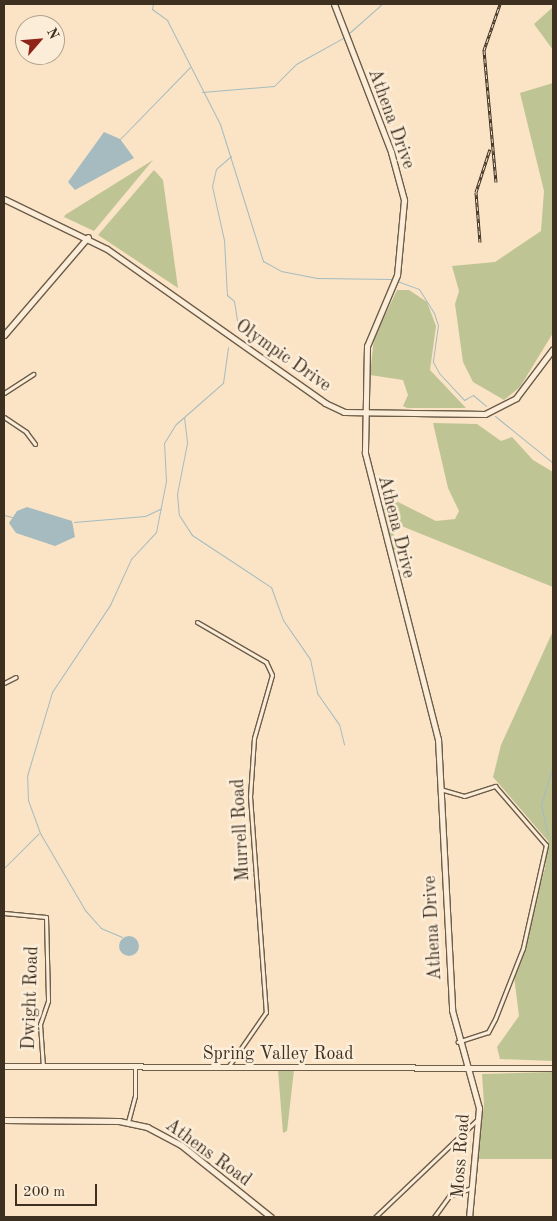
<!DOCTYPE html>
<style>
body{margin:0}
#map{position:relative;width:557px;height:1221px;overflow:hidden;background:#fae4c5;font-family:"Old Standard TT",serif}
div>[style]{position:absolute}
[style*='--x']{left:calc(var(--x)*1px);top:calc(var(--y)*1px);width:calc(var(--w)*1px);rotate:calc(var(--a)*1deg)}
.green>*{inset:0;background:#bfc494}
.water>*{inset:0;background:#a5bbc0}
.round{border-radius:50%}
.stream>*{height:1px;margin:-0.5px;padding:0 0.5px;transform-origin:0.5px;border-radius:0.5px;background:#a5bbc0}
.roads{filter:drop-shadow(1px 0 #6d5d49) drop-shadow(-1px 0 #6d5d49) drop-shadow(0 1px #6d5d49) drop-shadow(0 -1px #6d5d49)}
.street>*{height:3px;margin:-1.5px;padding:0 1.5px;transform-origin:1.5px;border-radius:1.5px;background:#fcedd9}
.secondary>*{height:5px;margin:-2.5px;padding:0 2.5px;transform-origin:2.5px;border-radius:2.5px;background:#fcedd9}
.rail>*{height:3px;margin-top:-1.5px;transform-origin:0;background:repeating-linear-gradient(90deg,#fcedd9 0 4px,#3e3020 0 8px);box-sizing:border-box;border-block:1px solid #3e3020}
span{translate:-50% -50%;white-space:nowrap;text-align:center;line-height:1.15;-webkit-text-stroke:5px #fcedd9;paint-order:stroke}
.street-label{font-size:18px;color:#3e3020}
.frame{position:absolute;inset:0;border:5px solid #3e3020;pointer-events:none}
.north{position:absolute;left:15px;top:15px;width:50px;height:50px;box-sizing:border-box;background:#fcedd9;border:1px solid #b0a18f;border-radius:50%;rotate:63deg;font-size:14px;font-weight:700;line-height:20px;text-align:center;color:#3e3020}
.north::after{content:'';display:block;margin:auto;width:18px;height:22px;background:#8f2418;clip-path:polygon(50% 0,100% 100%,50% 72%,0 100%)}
.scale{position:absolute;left:15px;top:1184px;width:82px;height:22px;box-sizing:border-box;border:2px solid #3e3020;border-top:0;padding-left:6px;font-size:15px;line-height:18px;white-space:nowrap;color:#3e3020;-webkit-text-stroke:4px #fcedd9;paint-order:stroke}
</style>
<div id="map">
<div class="green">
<i style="clip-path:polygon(553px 7px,553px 50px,534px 24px)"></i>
<i style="clip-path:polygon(553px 83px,553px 333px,520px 387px,504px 400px,473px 382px,463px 362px,455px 304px,459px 291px,452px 266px,495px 262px,541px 231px,544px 191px,520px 93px)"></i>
<i style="clip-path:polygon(153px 160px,94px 231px,64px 217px,65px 215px)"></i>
<i style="clip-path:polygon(154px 170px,163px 180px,178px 288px,98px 235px)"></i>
<i style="clip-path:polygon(397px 290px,409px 290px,427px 302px,436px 326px,430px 370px,466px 408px,407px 408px,403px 406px,408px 395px,403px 380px,370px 375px,374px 338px)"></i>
<i style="clip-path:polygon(433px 423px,477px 424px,501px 441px,512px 437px,533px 460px,553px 472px,553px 587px,394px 523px,394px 539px,405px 562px,392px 562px,380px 507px,398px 502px,436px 521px,455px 519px,459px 511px,448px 488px)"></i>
<i style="clip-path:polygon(553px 631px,553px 1061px,500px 1059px,497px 1047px,519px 1016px,514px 976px,545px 868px,548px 841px,493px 777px,501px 745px)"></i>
<i style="clip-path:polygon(278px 1070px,294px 1070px,287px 1131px,283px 1133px)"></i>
<i style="clip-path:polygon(553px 1072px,553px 1159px,477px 1159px,484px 1105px,482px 1074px)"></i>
</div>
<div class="water">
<i style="clip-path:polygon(104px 132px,120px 139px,134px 158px,75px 190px,68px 182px)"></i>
<i style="clip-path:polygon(27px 507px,72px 521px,75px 537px,55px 546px,16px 533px,9px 523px,17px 511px)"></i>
<i class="round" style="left:119px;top:936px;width:20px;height:20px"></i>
</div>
<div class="stream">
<i style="--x:153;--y:4;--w:5;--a:101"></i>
<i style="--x:152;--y:9;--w:19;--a:36"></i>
<i style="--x:167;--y:20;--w:117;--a:63"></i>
<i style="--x:220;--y:124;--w:144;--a:72.6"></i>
<i style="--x:263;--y:261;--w:21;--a:29"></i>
<i style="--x:281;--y:271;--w:38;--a:11"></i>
<i style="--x:318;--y:278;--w:74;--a:0.8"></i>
<i style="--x:348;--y:34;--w:45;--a:-41.4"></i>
<i style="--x:202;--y:92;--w:72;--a:-4.8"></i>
<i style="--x:274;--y:86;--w:31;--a:-45"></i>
<i style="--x:296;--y:64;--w:56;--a:-28.9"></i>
<i style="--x:120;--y:139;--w:100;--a:-45.8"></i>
<i style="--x:231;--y:156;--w:20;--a:139"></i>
<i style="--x:216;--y:169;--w:17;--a:103"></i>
<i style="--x:212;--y:186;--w:55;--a:77.5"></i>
<i style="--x:224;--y:240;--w:55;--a:86.9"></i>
<i style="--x:227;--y:295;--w:9;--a:41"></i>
<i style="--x:234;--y:301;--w:26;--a:81"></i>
<i style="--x:397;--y:281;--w:23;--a:20"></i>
<i style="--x:419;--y:289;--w:28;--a:58"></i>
<i style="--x:434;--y:313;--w:13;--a:72"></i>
<i style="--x:438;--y:325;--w:37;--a:98"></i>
<i style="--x:433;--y:362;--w:13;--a:61"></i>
<i style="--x:439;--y:373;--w:37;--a:47"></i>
<i style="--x:464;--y:400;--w:10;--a:-29"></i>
<i style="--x:473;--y:395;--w:17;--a:40"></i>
<i style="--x:495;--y:416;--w:75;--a:39"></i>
<i style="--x:184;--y:417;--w:26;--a:83"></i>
<i style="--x:187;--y:443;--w:52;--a:101.1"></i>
<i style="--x:177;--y:494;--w:21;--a:85"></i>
<i style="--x:179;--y:515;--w:24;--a:57"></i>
<i style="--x:192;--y:535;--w:95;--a:33.4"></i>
<i style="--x:271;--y:587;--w:35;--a:70"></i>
<i style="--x:283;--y:620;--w:47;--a:55.3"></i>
<i style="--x:310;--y:659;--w:35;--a:78"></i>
<i style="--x:317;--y:693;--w:38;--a:55"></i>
<i style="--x:339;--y:724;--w:21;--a:76"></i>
<i style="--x:4;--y:515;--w:8;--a:14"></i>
<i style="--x:74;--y:522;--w:71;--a:-4.8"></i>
<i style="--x:145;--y:516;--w:17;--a:-25"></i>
<i style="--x:548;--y:837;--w:33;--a:-102"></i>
<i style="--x:541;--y:805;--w:42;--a:-73.3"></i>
<i style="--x:4;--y:868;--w:49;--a:-45"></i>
<i style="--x:122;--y:937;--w:23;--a:-157"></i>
<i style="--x:101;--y:928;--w:24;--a:-132"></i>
<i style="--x:85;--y:910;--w:89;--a:-120.3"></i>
<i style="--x:40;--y:833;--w:35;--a:-110"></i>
<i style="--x:28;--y:800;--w:24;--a:-92"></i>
<i style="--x:27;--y:776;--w:88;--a:-73.4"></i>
<i style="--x:52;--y:692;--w:105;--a:-56.3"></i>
<i style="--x:110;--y:605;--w:51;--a:-65.5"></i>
<i style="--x:131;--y:559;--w:37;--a:-47"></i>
<i style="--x:156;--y:532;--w:52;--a:-78.9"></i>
<i style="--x:166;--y:481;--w:38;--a:-93"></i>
<i style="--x:164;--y:443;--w:22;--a:-58"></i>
<i style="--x:176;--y:424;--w:62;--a:-41.1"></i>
<i style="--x:223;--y:383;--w:36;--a:-82"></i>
</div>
<div class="roads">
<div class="street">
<i style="--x:4;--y:393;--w:35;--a:-33"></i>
<i style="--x:4;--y:417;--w:27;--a:34"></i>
<i style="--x:26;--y:432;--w:15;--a:53"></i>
<i style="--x:197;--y:622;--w:80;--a:30.1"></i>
<i style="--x:266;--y:662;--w:14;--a:65"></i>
<i style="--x:272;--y:675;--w:66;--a:105.9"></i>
<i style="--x:254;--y:738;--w:58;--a:93.9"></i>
<i style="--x:250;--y:796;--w:217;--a:85.8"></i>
<i style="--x:266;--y:1012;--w:67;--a:124.6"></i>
<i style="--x:4;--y:683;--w:13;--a:-27"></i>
<i style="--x:440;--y:789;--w:25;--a:16"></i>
<i style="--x:464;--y:796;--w:33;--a:-18"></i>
<i style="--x:495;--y:786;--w:78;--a:49.2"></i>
<i style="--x:546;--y:845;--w:106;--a:102.6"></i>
<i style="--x:523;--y:948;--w:76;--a:111.5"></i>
<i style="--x:495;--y:1019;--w:15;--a:118"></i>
<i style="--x:488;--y:1032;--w:32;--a:162"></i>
<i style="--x:4;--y:913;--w:42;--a:5.4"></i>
<i style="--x:46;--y:917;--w:84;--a:88.6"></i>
<i style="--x:48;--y:1001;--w:24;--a:109"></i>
<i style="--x:40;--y:1024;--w:43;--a:86"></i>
<i style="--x:128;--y:1122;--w:27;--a:-75"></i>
<i style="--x:135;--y:1096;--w:28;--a:-90"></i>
<i style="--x:375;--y:1217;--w:144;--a:-43.6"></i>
<i style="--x:434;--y:1217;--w:26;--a:-54"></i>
<i style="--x:449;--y:1196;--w:23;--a:-20"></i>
</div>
<div class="secondary">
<i style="--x:334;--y:4;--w:159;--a:68.9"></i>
<i style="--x:391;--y:152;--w:50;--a:74.8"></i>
<i style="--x:404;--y:200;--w:75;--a:95.3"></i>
<i style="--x:397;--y:275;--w:77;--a:112.9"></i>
<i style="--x:367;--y:346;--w:107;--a:91.1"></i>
<i style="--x:365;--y:453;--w:295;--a:75.7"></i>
<i style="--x:438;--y:739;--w:271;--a:87"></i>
<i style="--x:452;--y:1010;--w:102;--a:74.6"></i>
<i style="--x:479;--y:1108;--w:109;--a:95.2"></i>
<i style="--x:4;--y:199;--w:114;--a:25.9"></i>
<i style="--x:107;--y:249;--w:267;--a:35.2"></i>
<i style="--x:325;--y:403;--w:21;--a:25"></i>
<i style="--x:344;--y:412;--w:141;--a:0.8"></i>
<i style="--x:485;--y:414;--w:35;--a:-27"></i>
<i style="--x:516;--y:398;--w:61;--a:-52.9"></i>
<i style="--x:4;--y:335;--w:129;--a:-49.4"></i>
<i style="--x:4;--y:1066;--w:549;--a:0.21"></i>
<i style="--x:4;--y:1120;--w:115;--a:0.5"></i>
<i style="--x:119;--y:1121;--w:29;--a:12"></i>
<i style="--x:147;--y:1127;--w:38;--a:28"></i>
<i style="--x:181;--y:1145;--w:115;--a:38.7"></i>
</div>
</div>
<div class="rail">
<i style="--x:496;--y:182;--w:133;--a:-95.2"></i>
<i style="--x:484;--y:50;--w:49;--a:-70.8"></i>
<i style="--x:480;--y:242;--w:50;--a:-94.6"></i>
<i style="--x:476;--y:192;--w:45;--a:-72"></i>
</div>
<div class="street-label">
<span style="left:391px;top:119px;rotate:70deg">Athena Drive</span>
<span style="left:283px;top:356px;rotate:35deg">Olympic Drive</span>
<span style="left:396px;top:527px;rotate:76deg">Athena Drive</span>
<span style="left:241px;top:830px;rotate:-93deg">Murrell Road</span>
<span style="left:433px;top:928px;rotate:-93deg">Athena Drive</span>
<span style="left:31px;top:998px;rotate:-88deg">Dwight Road</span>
<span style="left:278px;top:1054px">Spring Valley Road</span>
<span style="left:208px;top:1153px;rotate:36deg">Athens Road</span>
<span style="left:461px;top:1156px;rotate:-86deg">Moss Road</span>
</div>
<div class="frame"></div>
<div class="north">N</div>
<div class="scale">200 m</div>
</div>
